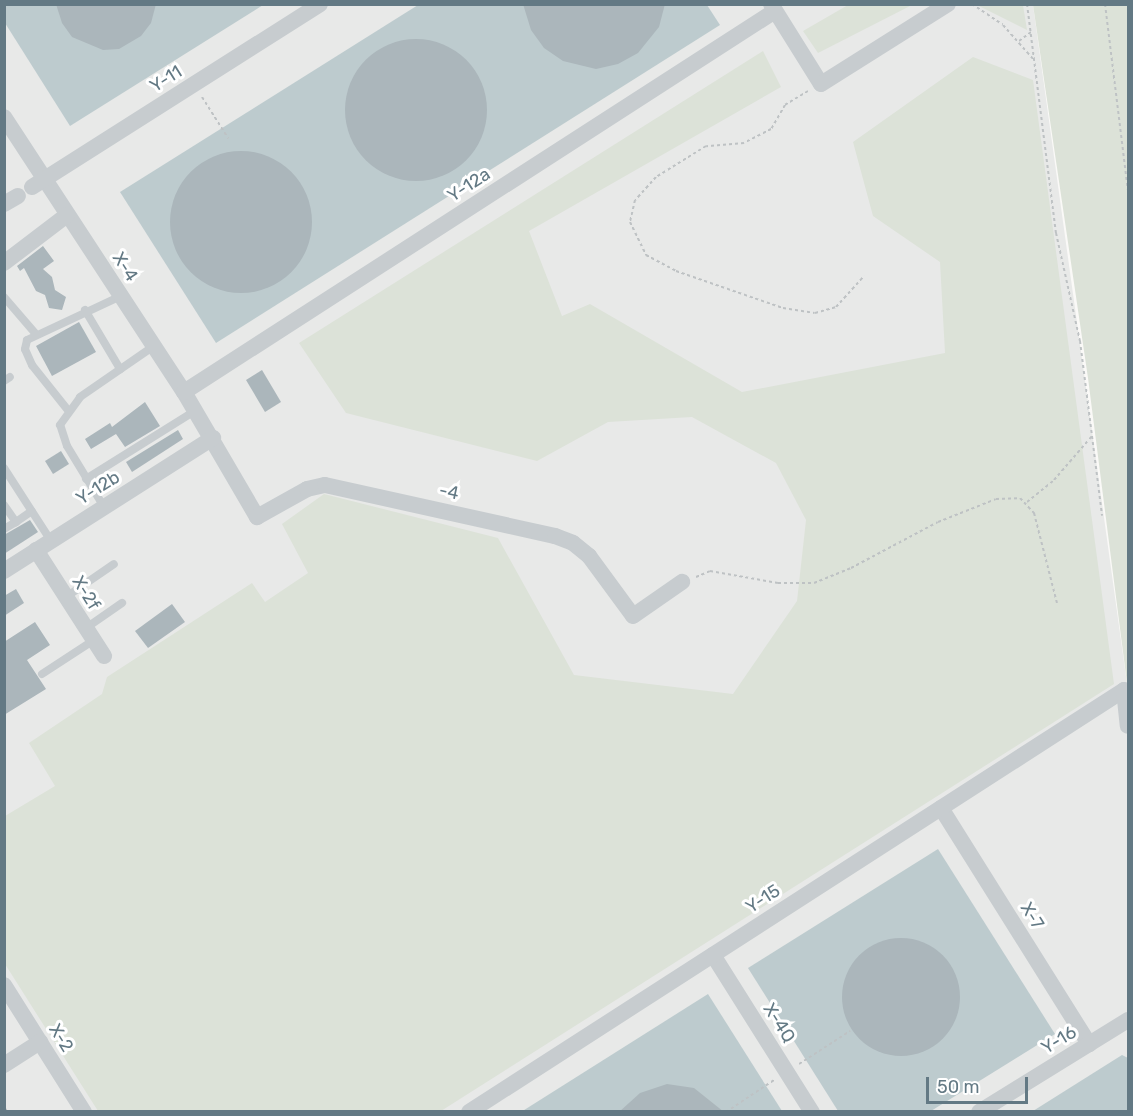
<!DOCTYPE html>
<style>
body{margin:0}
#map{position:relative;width:1133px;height:1116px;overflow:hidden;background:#faf9f7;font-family:Rubik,sans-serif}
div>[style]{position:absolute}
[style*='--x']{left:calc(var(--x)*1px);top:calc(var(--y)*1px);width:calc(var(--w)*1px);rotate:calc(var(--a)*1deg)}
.built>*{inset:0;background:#e8e9e8}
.green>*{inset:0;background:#dce2d8}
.water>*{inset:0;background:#bdcbce}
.building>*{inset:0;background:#abb6bb}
.round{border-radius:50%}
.path>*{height:2px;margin-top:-1px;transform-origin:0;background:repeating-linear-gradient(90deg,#bec2c4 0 3px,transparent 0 6px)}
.service>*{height:8px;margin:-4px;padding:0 4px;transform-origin:4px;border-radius:4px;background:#c7cccf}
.minor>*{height:16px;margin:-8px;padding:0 8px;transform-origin:8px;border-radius:8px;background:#c7cccf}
span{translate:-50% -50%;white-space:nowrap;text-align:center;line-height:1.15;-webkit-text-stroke:6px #fff;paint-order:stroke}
.street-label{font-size:18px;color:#637984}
.frame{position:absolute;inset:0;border:6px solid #637984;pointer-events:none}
.scale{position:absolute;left:926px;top:1077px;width:102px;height:27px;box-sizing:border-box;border:3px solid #637984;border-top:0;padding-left:8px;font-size:18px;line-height:21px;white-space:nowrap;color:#637984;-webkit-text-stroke:4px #fff;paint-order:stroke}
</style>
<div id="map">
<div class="built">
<i style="clip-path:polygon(5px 5px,1033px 5px,1128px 691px,1128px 1111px,5px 1112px)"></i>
</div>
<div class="green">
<i style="clip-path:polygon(848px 5px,848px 4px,912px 5px,818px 53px,803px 31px)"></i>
<i style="clip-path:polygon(977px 5px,1023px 5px,1027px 30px)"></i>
<i style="clip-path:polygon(1033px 5px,1128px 5px,1128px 691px,1088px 378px)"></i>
<i style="clip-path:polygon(763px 51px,781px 87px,529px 231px,562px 316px,590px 304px,742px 392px,945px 353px,940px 262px,873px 216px,853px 142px,973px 57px,1033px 80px,1114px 684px,441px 1111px,98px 1111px,5px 964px,5px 816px,55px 786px,29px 743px,102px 694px,107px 677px,252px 583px,265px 602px,308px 573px,282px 524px,324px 494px,498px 538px,574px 675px,733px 694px,797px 601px,806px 520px,776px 463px,692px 417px,608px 422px,537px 461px,346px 413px,299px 343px)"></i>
</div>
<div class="water">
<i style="clip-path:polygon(5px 5px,263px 5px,70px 126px,5px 23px)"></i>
<i style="clip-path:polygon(418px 5px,707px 5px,720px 25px,216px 343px,120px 192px)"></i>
<i style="clip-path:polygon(938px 849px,1055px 1034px,931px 1111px,838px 1111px,748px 968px)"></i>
<i style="clip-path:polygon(708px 994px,782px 1111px,521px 1112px)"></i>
<i style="clip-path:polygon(1122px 1055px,1128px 1058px,1128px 1111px,1033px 1111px)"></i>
</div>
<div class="building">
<i style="clip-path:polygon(56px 4px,156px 4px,151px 23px,141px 36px,119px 49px,103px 50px,72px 37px,62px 23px)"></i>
<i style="clip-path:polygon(523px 4px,665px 4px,659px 27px,638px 53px,618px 64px,596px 69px,563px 61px,544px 48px,531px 30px)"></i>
<i class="round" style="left:345px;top:39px;width:142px;height:142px"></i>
<i class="round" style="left:170px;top:151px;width:142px;height:142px"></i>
<i style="clip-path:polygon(43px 246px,54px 261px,43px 269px,52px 277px,55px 290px,66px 297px,62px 310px,49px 308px,45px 295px,36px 291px,24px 268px,20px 271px,17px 266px)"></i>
<i style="clip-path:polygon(79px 322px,96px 352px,52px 376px,36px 346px)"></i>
<i style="clip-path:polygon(262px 370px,281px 402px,265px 412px,246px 380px)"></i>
<i style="clip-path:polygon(145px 402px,160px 426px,125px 447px,116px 434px,91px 449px,85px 439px,110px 423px,112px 427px)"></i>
<i style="clip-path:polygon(178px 430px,183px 439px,132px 472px,126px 462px)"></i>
<i style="clip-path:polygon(61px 451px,69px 464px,53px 474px,45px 461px)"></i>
<i style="clip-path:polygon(30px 520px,38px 532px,4px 554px,4px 535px)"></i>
<i style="clip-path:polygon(16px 589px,24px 603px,4px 616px,4px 596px)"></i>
<i style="clip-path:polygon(172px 604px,185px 622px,148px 648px,135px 631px)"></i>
<i style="clip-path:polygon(35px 622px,50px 645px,27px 660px,46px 689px,4px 715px,4px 642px)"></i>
<i class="round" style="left:842px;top:938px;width:118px;height:118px"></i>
<i style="clip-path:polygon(667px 1084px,694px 1088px,724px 1112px,619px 1112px,640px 1093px)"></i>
</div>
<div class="path">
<i style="--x:972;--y:4;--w:37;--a:34"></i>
<i style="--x:1003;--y:25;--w:47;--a:48.5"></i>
<i style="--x:1027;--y:4;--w:231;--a:82.8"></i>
<i style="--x:1056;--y:233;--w:111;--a:77.5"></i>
<i style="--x:1080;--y:341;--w:176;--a:82.8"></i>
<i style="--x:1105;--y:4;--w:187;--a:83"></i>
<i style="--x:1019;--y:41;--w:15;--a:-37"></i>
<i style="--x:808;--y:91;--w:27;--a:149"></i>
<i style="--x:785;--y:105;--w:28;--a:120"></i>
<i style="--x:771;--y:129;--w:30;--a:153"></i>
<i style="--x:744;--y:143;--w:38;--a:175"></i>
<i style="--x:706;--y:146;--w:59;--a:148.2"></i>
<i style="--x:656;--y:177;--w:31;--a:132"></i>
<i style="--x:635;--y:200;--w:23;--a:103"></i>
<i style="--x:630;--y:222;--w:37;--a:64"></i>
<i style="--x:646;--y:255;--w:34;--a:28"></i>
<i style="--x:676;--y:271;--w:113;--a:19.1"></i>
<i style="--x:783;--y:308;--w:32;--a:9"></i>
<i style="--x:815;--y:313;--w:22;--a:-16"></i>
<i style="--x:836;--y:307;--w:42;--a:-47.9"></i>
<i style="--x:202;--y:97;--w:49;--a:57.6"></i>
<i style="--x:1027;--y:502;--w:35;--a:-39"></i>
<i style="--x:1054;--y:480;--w:58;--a:-49.2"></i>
<i style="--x:696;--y:577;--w:15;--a:-23"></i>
<i style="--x:710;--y:571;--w:69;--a:10"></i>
<i style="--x:778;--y:583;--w:36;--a:0"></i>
<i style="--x:814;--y:583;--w:40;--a:-22"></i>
<i style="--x:851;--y:568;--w:98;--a:-27.9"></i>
<i style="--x:938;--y:522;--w:62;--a:-21.6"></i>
<i style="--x:996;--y:499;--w:24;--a:-2"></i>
<i style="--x:1020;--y:498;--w:21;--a:47"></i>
<i style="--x:1034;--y:513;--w:93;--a:75.7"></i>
<i style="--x:799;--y:1064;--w:61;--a:-32.9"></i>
<i style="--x:4;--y:1108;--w:6;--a:39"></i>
<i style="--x:726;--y:1112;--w:58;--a:-33.7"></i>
</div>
<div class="service">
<i style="--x:4;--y:297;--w:48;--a:49.3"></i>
<i style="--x:85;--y:310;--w:69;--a:59.3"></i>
<i style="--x:4;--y:381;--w:7;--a:-34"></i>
<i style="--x:67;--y:409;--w:56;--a:-128.5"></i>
<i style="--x:32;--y:365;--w:17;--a:-114"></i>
<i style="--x:25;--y:349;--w:9;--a:-77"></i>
<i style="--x:27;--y:340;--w:104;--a:-25.1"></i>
<i style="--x:4;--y:468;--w:87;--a:57.2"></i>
<i style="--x:86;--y:479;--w:128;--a:-32"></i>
<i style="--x:4;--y:505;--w:21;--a:55"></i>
<i style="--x:16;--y:522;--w:14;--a:150"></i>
<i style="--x:104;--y:507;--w:71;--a:-121.2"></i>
<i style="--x:67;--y:446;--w:22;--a:-108"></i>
<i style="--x:60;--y:425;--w:34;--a:-54"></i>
<i style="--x:80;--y:397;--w:90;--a:-34.6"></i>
<i style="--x:16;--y:522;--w:19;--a:-35"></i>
<i style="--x:66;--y:597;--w:58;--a:-34.5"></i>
<i style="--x:86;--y:628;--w:44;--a:-34.8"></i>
<i style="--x:42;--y:674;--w:62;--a:-33.2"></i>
</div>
<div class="minor">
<i style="--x:771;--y:4;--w:94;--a:58"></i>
<i style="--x:821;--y:84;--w:150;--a:-32.2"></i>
<i style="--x:4;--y:117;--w:329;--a:56.8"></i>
<i style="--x:184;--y:392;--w:145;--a:59.7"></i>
<i style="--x:257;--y:517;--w:57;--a:-29.2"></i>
<i style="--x:307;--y:489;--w:18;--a:-13"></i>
<i style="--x:325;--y:485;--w:236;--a:12.5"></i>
<i style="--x:555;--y:536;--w:19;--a:21"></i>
<i style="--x:573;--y:543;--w:21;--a:39"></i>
<i style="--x:589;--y:556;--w:74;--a:53.7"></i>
<i style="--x:633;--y:616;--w:60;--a:-34.8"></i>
<i style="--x:32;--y:187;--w:341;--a:-32.4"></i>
<i style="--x:4;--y:204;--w:16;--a:-30"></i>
<i style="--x:4;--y:263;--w:79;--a:-37.3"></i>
<i style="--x:184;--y:392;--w:703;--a:-32.81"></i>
<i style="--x:36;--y:550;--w:126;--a:57.3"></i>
<i style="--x:4;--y:571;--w:248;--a:-32.5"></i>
<i style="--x:941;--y:808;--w:279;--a:57.9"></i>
<i style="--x:713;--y:955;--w:186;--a:57.8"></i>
<i style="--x:4;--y:985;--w:150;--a:57.8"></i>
<i style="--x:4;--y:1065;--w:43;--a:-32.6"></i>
<i style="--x:469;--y:1112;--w:779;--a:-32.79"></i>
<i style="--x:1124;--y:690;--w:36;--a:84"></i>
<i style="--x:979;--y:1112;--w:175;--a:-31.7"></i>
</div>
<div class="street-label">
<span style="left:166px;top:79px;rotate:-32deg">Y-11</span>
<span style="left:469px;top:185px;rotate:-33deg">Y-12a</span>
<span style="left:125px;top:267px;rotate:57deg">X-4</span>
<span style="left:98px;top:488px;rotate:-32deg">Y-12b</span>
<span style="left:449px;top:492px;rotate:12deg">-4</span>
<span style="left:86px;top:593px;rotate:58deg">X-2f</span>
<span style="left:763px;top:899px;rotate:-33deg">Y-15</span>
<span style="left:1032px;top:916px;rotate:58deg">X-7</span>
<span style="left:779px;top:1023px;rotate:57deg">X-4Q</span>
<span style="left:61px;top:1038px;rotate:58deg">X-2</span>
<span style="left:1059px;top:1040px;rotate:-31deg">Y-16</span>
</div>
<div class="frame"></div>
<div class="scale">50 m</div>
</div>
